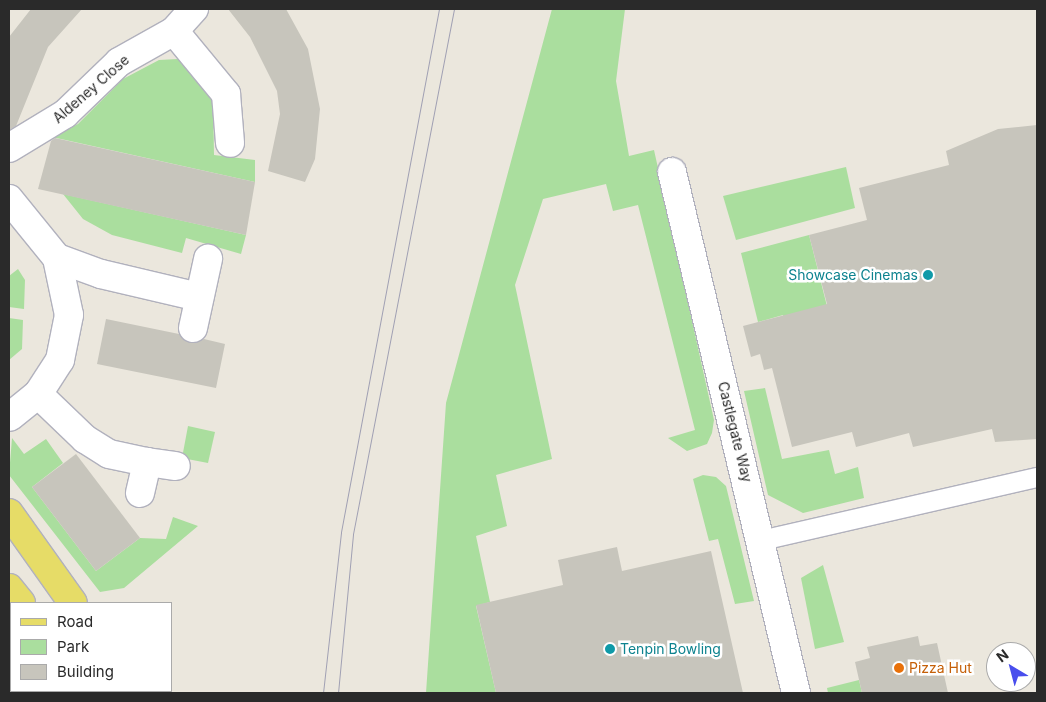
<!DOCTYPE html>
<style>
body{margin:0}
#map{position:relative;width:1046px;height:702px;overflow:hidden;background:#ebe7dd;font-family:Inter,sans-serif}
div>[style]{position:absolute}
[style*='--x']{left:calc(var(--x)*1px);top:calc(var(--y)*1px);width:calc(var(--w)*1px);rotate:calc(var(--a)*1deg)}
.green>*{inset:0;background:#aade9e}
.building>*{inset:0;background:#c7c5bc}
.roads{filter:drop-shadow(1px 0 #b1b1bd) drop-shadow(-1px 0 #b1b1bd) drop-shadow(0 1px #b1b1bd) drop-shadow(0 -1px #b1b1bd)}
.service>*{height:19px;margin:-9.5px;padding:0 9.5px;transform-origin:9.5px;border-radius:9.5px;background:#fff}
.minor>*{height:28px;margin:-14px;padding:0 14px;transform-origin:14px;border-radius:14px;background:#fff}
.primary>*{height:28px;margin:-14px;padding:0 14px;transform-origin:14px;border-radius:14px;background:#e6dc67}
.tram>*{height:1px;margin:-0.5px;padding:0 0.5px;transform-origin:0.5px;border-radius:0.5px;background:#a0a0b3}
.dots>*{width:14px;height:14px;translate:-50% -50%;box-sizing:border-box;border:2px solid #fff;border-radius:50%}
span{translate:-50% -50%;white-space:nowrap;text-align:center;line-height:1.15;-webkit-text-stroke:5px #fff;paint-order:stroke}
.street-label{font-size:14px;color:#2a2a2a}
.culture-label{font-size:14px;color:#0d838f}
.right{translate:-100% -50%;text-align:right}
.left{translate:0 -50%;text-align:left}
.food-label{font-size:14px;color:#c56008}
.frame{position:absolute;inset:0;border:10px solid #2a2a2a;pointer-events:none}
.legend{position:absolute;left:10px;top:602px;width:162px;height:90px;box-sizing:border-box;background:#fff;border:1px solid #aaa;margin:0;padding:6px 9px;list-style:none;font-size:15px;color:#2a2a2a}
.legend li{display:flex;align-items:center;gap:10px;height:25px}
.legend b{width:25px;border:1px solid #aaa}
.north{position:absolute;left:986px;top:642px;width:50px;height:50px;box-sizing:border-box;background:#fff;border:1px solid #aaa;border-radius:50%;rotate:323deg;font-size:14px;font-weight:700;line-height:20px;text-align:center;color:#2a2a2a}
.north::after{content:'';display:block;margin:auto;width:18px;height:22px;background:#494eed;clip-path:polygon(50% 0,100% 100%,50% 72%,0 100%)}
</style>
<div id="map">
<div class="green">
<i style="clip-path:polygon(552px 9px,625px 9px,616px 81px,629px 156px,654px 150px,714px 420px,712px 433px,707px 444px,687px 451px,668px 438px,695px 430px,638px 205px,613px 211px,606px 184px,543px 199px,515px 285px,552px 459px,496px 475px,507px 526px,476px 536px,490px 602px,476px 606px,496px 693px,426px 693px,446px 403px)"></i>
<i style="clip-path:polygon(178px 59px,213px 96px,214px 155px,255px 160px,255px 182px,52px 137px,78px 124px,123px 79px,159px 60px)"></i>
<i style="clip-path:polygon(846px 167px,855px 208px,736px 240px,723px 196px)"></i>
<i style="clip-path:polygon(63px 194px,246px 235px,241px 254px,186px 238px,182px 253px,112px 235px,83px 219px)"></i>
<i style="clip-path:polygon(809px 235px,832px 326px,789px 338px,783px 315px,758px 322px,741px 253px)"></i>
<i style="clip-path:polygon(18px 269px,25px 280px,24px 309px,9px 307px,9px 276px)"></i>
<i style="clip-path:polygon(9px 318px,23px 320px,22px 349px,9px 360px)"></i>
<i style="clip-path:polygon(765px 388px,782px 459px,829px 450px,835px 474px,858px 467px,864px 498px,803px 513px,768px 495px,744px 391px)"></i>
<i style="clip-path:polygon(188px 426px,215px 432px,208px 463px,182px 458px)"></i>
<i style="clip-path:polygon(12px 438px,24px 454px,46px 439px,63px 463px,32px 487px,96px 571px,140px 538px,166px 539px,173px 517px,198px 526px,124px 588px,100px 592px,9px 475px)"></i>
<i style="clip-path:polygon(703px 475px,716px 477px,726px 486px,754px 601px,735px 604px,718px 539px,709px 541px,693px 479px)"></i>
<i style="clip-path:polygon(823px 565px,844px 642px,815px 649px,801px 578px)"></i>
<i style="clip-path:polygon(9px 638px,11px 691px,61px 693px,9px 693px)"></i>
<i style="clip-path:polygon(859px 680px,862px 693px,828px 693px,827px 688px)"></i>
</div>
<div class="building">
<i style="clip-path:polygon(31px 9px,82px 9px,48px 47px,16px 126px,9px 130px,9px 37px)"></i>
<i style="clip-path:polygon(228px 9px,286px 9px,308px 49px,320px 109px,315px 159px,305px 182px,268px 171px,280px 114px,277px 91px,250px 37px)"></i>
<i style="clip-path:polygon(1037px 125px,1037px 439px,995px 442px,992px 429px,913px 447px,909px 433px,856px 447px,852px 432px,792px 447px,772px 368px,764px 370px,760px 354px,751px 357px,743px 326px,827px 304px,809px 235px,867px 220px,859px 188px,949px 165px,946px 151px,998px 129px)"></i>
<i style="clip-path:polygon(55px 138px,255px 182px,246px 235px,38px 189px,51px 141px)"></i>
<i style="clip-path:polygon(106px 319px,179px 334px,190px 343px,204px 339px,225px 344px,216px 388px,97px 364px)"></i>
<i style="clip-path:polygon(76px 454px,140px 538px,96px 571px,32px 487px)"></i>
<i style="clip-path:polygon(617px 547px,622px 571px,711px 551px,743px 693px,496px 693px,476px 605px,563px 585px,558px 560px)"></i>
<i style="clip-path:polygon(918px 636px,920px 646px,937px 643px,948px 693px,862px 693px,855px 662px,870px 658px,867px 647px)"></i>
</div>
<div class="roads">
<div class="service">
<i style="--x:761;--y:540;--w:283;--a:-12.9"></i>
</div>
<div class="minor">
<i style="--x:174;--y:31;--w:82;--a:50.5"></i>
<i style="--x:226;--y:94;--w:49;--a:85.3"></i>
<i style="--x:9;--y:148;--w:66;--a:-31.3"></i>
<i style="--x:65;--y:114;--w:75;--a:-43.9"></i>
<i style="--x:119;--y:62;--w:63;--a:-29.4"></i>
<i style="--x:174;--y:31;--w:30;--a:-48"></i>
<i style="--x:672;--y:172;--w:536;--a:76.61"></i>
<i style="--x:9;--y:199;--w:76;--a:50.9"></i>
<i style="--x:57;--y:258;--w:58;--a:78.1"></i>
<i style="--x:69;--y:315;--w:46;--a:101.3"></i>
<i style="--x:60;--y:360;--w:40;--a:122.9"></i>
<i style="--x:38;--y:394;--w:36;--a:141"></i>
<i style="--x:57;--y:258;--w:47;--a:20"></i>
<i style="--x:101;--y:274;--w:101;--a:13.2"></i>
<i style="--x:193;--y:328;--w:71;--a:-77.7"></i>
<i style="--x:38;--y:394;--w:65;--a:43.8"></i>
<i style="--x:85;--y:439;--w:28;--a:32"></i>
<i style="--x:109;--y:454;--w:39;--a:12"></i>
<i style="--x:140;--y:493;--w:32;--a:-77"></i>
<i style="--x:147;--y:462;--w:29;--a:8"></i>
</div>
<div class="primary">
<i style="--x:9;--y:513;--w:110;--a:54.6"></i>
<i style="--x:9;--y:588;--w:19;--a:51"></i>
<i style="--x:91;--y:691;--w:3;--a:45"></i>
<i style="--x:140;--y:691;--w:3;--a:45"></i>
</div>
</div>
<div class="tram">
<i style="--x:323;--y:693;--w:162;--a:-83.6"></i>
<i style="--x:341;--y:532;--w:532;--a:-79.39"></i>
<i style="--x:338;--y:693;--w:160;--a:-84.6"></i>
<i style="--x:353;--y:534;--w:535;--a:-79.11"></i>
</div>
<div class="dots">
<i style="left:928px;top:275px;background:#0f9aa8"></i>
<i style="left:610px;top:649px;background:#0f9aa8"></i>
<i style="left:899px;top:668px;background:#e8710a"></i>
</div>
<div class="street-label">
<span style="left:91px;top:89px;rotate:-41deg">Aldeney Close</span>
<span style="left:735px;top:432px;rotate:76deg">Castlegate Way</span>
</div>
<div class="culture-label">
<span class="right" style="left:918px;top:275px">Showcase Cinemas</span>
<span class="left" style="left:620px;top:649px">Tenpin Bowling</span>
</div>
<div class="food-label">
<span class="left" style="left:909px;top:668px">Pizza Hut</span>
</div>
<div class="frame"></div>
<ul class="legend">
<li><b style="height:6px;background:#e6dc67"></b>Road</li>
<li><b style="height:14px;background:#aade9e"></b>Park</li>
<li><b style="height:14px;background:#c7c5bc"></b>Building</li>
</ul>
<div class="north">N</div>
</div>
